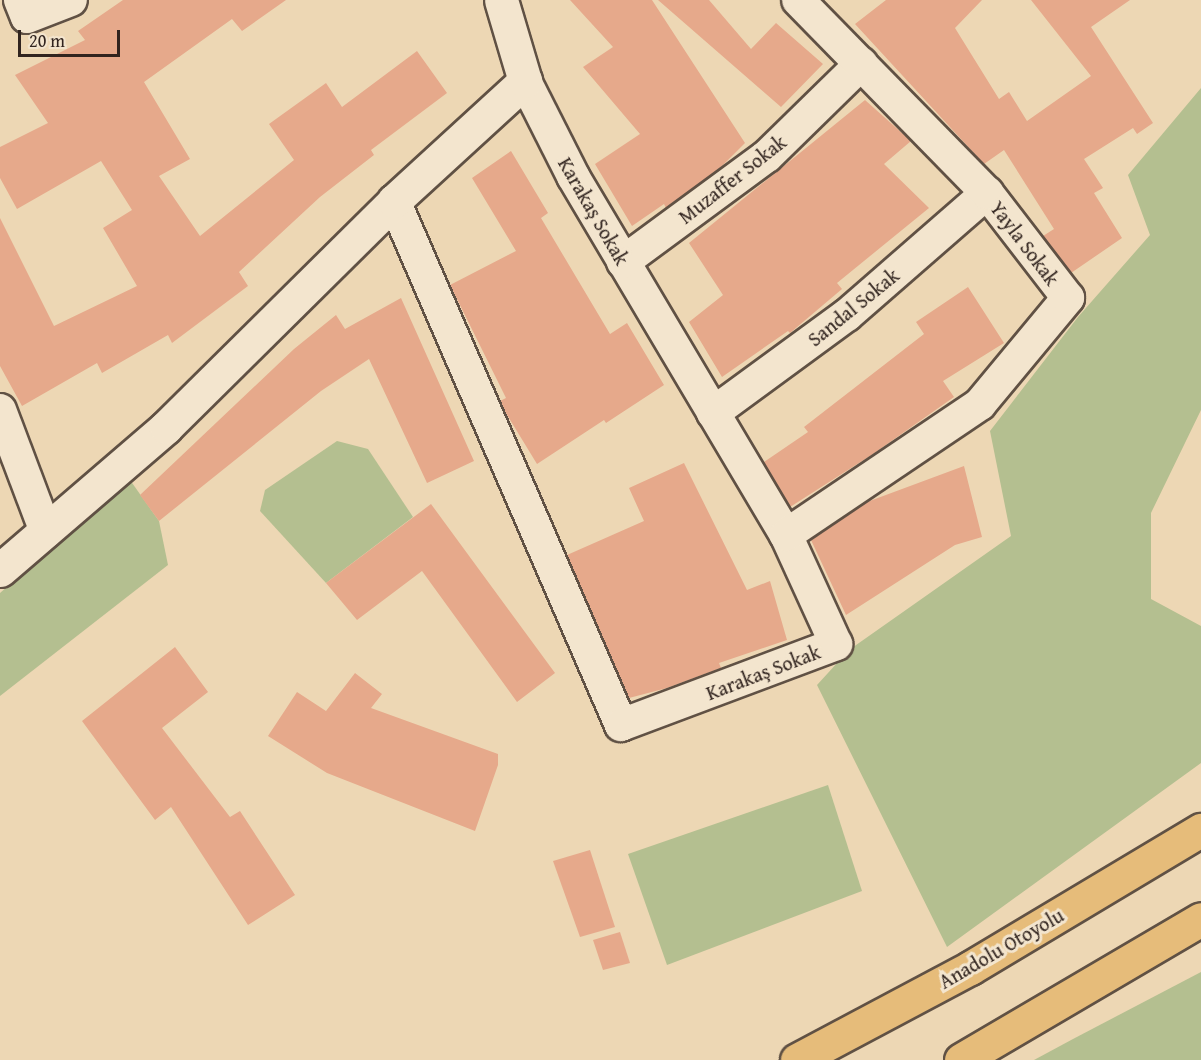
<!DOCTYPE html>
<meta charset="utf-8">
<style>
body{margin:0}
#map{position:relative;width:1201px;height:1060px;overflow:hidden;background:#edd7b4;font-family:"Gentium Book Plus",serif}
div>[style]{position:absolute}
[style*='--x']{left:calc(var(--x)*1px);top:calc(var(--y)*1px);width:calc(var(--w)*1px);rotate:calc(var(--a)*1deg)}
.green>*{inset:0;background:#b4bf90}
.building>*{inset:0;background:#e6a98b}
.roads{filter:drop-shadow(2px 0 #605144) drop-shadow(-2px 0 #605144) drop-shadow(0 2px #605144) drop-shadow(0 -2px #605144)}
.minor>*{height:32px;margin:-16px;padding:0 16px;transform-origin:16px;border-radius:16px;background:#f3e5ce}
.tertiary>*{height:33px;margin:-16.5px;padding:0 16.5px;transform-origin:16.5px;border-radius:16.5px;background:#f3e5ce}
.motorway>*{height:33px;margin:-16.5px;padding:0 16.5px;transform-origin:16.5px;border-radius:16.5px;background:#e6bc7a}
span{translate:-50% -50%;white-space:nowrap;text-align:center;line-height:1.15;-webkit-text-stroke:6px #f3e5ce;paint-order:stroke}
.street-label{font-size:20px;color:#31241f}
.scale{position:absolute;left:18px;top:30px;width:102px;height:27px;box-sizing:border-box;border:3px solid #31241f;border-top:0;padding-left:8px;font-size:18px;line-height:21px;white-space:nowrap;color:#31241f;-webkit-text-stroke:4px #f3e5ce;paint-order:stroke}
</style>
<div id="map">
<div class="green">
<i style="clip-path:polygon(1201px 88px,1201px 410px,1151px 513px,1151px 599px,1201px 626px,1201px 763px,947px 947px,817px 685px,849px 650px,1011px 536px,990px 431px,1078px 317px,1150px 235px,1128px 175px)"></i>
<i style="clip-path:polygon(337px 441px,368px 449px,413px 517px,326px 583px,260px 511px,265px 490px)"></i>
<i style="clip-path:polygon(130px 480px,159px 521px,168px 565px,0 696px,0 593px)"></i>
<i style="clip-path:polygon(828px 785px,862px 891px,667px 965px,628px 854px)"></i>
<i style="clip-path:polygon(1201px 972px,1201px 1060px,1034px 1060px,1073px 1039px)"></i>
</div>
<div class="building">
<i style="clip-path:polygon(123px 0,286px 0,242px 31px,232px 19px,144px 82px,190px 159px,159px 176px,200px 236px,294px 160px,269px 124px,326px 83px,342px 107px,417px 51px,447px 93px,371px 150px,374px 155px,320px 197px,239px 272px,248px 286px,172px 343px,168px 335px,102px 373px,97px 363px,22px 406px,0 366px,0 218px,54px 326px,137px 286px,103px 228px,132px 210px,101px 161px,17px 209px,0 178px,0 147px,48px 123px,15px 75px,85px 40px,78px 31px)"></i>
<i style="clip-path:polygon(570px 0,652px 0,745px 143px,719px 169px,666px 208px,664px 204px,632px 226px,595px 164px,640px 134px,583px 67px,613px 47px)"></i>
<i style="clip-path:polygon(658px 0,709px 0,751px 49px,776px 23px,823px 64px,781px 107px)"></i>
<i style="clip-path:polygon(886px 0,982px 0,955px 28px,999px 99px,1009px 92px,1027px 121px,1091px 76px,1031px 0,1130px 0,1091px 27px,1153px 123px,1137px 134px,1133px 128px,1084px 159px,1103px 188px,1094px 193px,1122px 238px,1071px 273px,1043px 236px,1054px 229px,1004px 150px,984px 164px,855px 24px)"></i>
<i style="clip-path:polygon(865px 100px,911px 141px,884px 164px,929px 208px,837px 283px,842px 289px,790px 333px,788px 331px,722px 377px,689px 322px,723px 295px,689px 243px)"></i>
<i style="clip-path:polygon(511px 151px,548px 213px,541px 218px,610px 334px,627px 323px,664px 385px,606px 423px,604px 420px,537px 464px,504px 410px,500px 401px,506px 398px,450px 285px,516px 251px,472px 178px)"></i>
<i style="clip-path:polygon(968px 287px,1004px 343px,943px 381px,954px 397px,873px 454px,790px 507px,764px 462px,808px 432px,804px 427px,924px 334px,916px 322px)"></i>
<i style="clip-path:polygon(401px 298px,474px 461px,427px 483px,369px 359px,321px 391px,159px 521px,140px 495px,294px 349px,336px 315px,345px 329px)"></i>
<i style="clip-path:polygon(684px 463px,747px 590px,770px 581px,787px 640px,719px 663px,721px 668px,667px 688px,629px 698px,567px 555px,644px 521px,629px 488px)"></i>
<i style="clip-path:polygon(964px 466px,982px 537px,955px 545px,846px 615px,811px 540px,867px 502px)"></i>
<i style="clip-path:polygon(431px 504px,555px 673px,517px 702px,422px 571px,357px 620px,326px 583px)"></i>
<i style="clip-path:polygon(175px 647px,208px 692px,162px 728px,230px 817px,240px 811px,295px 895px,248px 925px,171px 807px,155px 820px,82px 721px)"></i>
<i style="clip-path:polygon(355px 673px,382px 694px,371px 708px,498px 754px,498px 765px,475px 831px,327px 773px,268px 736px,297px 692px,326px 711px)"></i>
<i style="clip-path:polygon(590px 850px,615px 927px,580px 937px,553px 861px)"></i>
<i style="clip-path:polygon(620px 932px,630px 963px,603px 970px,593px 940px)"></i>
</div>
<div class="roads">
<div class="minor">
<i style="--x:20;--y:0;--w:18;--a:68"></i>
<i style="--x:27;--y:17;--w:47;--a:-21.1"></i>
<i style="--x:394;--y:201;--w:571;--a:66.58"></i>
<i style="--x:621;--y:725;--w:230;--a:-20.6"></i>
<i style="--x:836;--y:644;--w:120;--a:-114.6"></i>
<i style="--x:786;--y:535;--w:417;--a:-120.7"></i>
<i style="--x:573;--y:176;--w:106;--a:-116.8"></i>
<i style="--x:623;--y:262;--w:179;--a:-36.4"></i>
<i style="--x:767;--y:156;--w:132;--a:-44.4"></i>
<i style="--x:0;--y:410;--w:130;--a:69.3"></i>
<i style="--x:713;--y:413;--w:166;--a:-36.2"></i>
<i style="--x:847;--y:315;--w:186;--a:-41.1"></i>
<i style="--x:786;--y:535;--w:234;--a:-34"></i>
<i style="--x:980;--y:404;--w:138;--a:-50.3"></i>
<i style="--x:1068;--y:298;--w:133;--a:-127.6"></i>
<i style="--x:987;--y:193;--w:270;--a:-134.4"></i>
</div>
<div class="tertiary">
<i style="--x:0;--y:570;--w:219;--a:-40.7"></i>
<i style="--x:166;--y:427;--w:321;--a:-44.7"></i>
<i style="--x:394;--y:201;--w:178;--a:-42.5"></i>
<i style="--x:525;--y:81;--w:84;--a:-106.5"></i>
</div>
<div class="motorway">
<i style="--x:797;--y:1060;--w:196;--a:-28"></i>
<i style="--x:970;--y:968;--w:269;--a:-30.9"></i>
<i style="--x:961;--y:1060;--w:278;--a:-30.4"></i>
</div>
</div>
<div class="street-label">
<span style="left:732px;top:179px;rotate:-38deg">Muzaffer Sokak</span>
<span style="left:594px;top:211px;rotate:60deg">Karakaş Sokak</span>
<span style="left:1025px;top:243px;rotate:53deg">Yayla Sokak</span>
<span style="left:853px;top:307px;rotate:-39deg">Sandal Sokak</span>
<span style="left:763px;top:672px;rotate:-21deg">Karakaş Sokak</span>
<span style="left:1001px;top:948px;rotate:-30deg">Anadolu Otoyolu</span>
</div>
<div class="scale">20 m</div>
</div>
